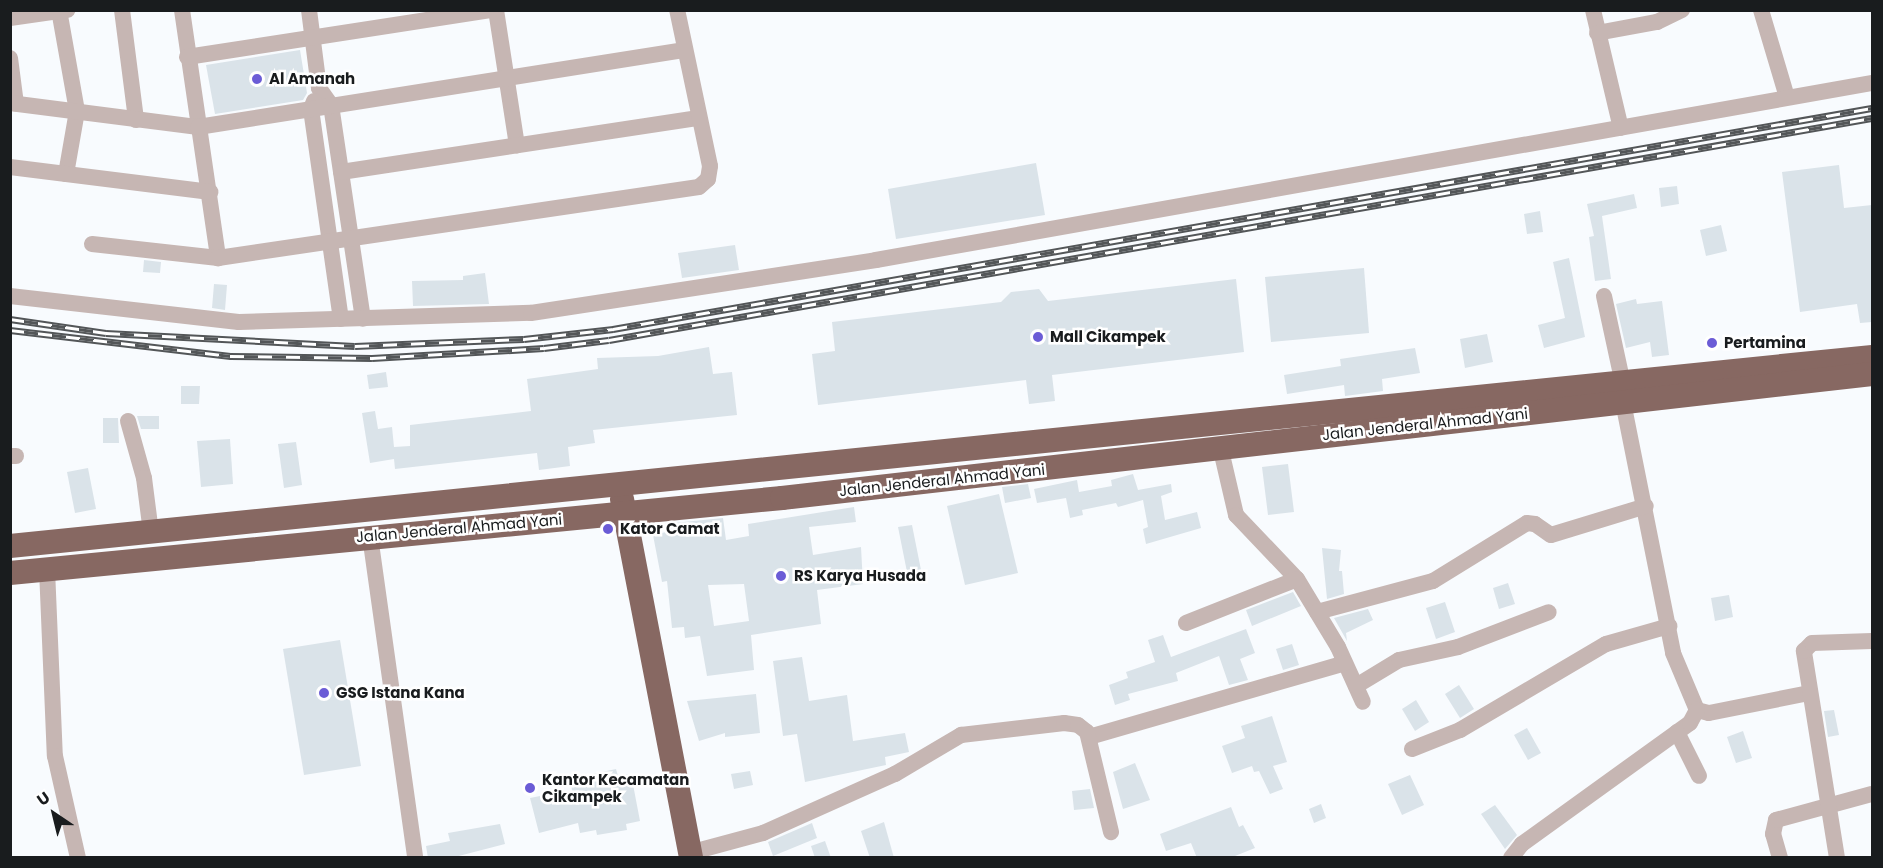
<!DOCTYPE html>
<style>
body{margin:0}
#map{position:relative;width:1883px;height:868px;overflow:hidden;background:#f8fbfe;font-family:Poppins,sans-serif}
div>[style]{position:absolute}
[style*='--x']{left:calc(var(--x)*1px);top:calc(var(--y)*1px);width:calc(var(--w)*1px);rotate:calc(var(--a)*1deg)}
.building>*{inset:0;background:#dae3e9}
.minor>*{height:16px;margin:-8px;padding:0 8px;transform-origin:8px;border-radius:8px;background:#c6b6b3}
.highway>*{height:24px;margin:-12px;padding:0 12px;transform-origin:12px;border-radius:12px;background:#876862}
.rail>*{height:7px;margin-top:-3.5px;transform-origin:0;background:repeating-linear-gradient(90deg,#fff 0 14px,#535658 0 28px);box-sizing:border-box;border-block:2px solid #535658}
.dots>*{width:16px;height:16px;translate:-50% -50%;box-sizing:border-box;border:3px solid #fff;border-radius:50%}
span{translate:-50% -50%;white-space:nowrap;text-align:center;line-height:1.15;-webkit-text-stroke:5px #fff;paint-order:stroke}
.poi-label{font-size:15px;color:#191c1e;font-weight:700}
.left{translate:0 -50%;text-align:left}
.street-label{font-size:15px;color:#191c1e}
.frame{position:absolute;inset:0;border:12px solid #191c1e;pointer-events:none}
.north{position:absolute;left:24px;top:784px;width:60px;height:60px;-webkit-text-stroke:4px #fff;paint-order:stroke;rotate:325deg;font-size:16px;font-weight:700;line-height:24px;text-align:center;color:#191c1e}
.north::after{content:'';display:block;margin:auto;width:21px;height:27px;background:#191c1e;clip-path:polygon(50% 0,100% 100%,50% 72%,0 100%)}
</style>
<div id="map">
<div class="building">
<i style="clip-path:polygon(300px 50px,307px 93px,303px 100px,215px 114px,206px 65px)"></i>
<i style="clip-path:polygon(1036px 163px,1045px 215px,896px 239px,888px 189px)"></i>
<i style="clip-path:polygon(1839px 165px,1844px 208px,1872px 205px,1872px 322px,1860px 323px,1857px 304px,1800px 312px,1782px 172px)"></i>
<i style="clip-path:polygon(1677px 186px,1679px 204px,1661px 207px,1659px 188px)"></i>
<i style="clip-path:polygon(1634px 194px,1637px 208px,1602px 216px,1611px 279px,1595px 281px,1589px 237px,1594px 236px,1587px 204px)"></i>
<i style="clip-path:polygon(1540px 211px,1543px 232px,1527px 234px,1524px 214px)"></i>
<i style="clip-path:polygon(1721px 225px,1727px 251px,1706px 256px,1700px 230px)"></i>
<i style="clip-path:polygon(735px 245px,739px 270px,682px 278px,678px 253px)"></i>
<i style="clip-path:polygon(1569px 258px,1585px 337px,1544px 348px,1538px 325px,1565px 318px,1553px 262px)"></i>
<i style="clip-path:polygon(144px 260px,161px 262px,160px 273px,143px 272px)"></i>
<i style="clip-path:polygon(1364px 268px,1369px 333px,1271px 342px,1265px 277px)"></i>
<i style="clip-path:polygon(485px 273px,489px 304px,413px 306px,412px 281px,463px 280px,463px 276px)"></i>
<i style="clip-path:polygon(1236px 279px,1244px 352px,1052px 375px,1055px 401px,1029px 404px,1026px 380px,818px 405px,812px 354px,835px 351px,832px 322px,1001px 302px,1011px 292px,1039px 289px,1048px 301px)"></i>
<i style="clip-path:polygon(214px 284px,227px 285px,225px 310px,212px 308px)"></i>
<i style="clip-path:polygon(1636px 299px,1637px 304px,1662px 301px,1669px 355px,1652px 357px,1650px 342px,1626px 348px,1616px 304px)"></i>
<i style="clip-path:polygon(1487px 334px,1493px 362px,1465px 368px,1460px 339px)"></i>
<i style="clip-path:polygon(709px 347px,713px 374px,732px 372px,737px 415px,593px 430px,595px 443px,568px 447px,570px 466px,539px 470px,537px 453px,395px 469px,394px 459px,370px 463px,362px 413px,375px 411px,378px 429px,392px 427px,394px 447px,410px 446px,410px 425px,531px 411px,527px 379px,598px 369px,597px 358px,658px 356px)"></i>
<i style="clip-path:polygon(1415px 348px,1420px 373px,1382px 379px,1383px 391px,1345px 396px,1344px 385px,1287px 394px,1284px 375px,1341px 366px,1340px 359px)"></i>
<i style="clip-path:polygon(386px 372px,388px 387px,369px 389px,367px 375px)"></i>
<i style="clip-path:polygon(181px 386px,200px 386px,199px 404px,181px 404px)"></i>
<i style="clip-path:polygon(137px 416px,159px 416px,159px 429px,141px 429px)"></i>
<i style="clip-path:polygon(103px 418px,118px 418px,119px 443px,103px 443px)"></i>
<i style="clip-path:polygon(230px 439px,233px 484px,201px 487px,197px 441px)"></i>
<i style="clip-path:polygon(296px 442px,302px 485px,284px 488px,278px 444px)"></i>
<i style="clip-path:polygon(1288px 464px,1294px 512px,1268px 515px,1262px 467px)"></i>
<i style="clip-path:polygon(88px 468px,96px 509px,75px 513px,67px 472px)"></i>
<i style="clip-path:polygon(1133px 474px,1138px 490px,1171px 484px,1172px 492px,1161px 496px,1165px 520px,1197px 512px,1201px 528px,1146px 544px,1143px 529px,1148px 527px,1143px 500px,1118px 507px,1116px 503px,1082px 510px,1083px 515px,1070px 518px,1066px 498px,1037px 503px,1034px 489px,1077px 480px,1079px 492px,1112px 486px,1111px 480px)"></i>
<i style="clip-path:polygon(1028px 484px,1031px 498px,1005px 503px,1002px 487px)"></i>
<i style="clip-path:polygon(999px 494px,1018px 573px,965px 585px,947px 506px)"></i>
<i style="clip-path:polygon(evenodd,854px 507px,856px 522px,809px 527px,813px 555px,861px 547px,863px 584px,817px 590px,821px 624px,751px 635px,754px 670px,707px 676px,700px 636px,685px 638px,684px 627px,672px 628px,667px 581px,662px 582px,653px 535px,666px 532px,664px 524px,723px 518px,726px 540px,749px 536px,748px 524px,854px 507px,744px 584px,749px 621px,714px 626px,708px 585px,744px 584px)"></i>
<i style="clip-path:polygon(912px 525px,922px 575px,908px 577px,898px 527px)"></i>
<i style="clip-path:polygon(1322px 548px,1341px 550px,1339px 571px,1342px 571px,1344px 594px,1327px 599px)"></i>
<i style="clip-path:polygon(1508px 583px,1515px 604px,1499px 609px,1493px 588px)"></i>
<i style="clip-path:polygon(1293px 592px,1301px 606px,1252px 626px,1246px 610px)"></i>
<i style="clip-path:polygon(1729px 595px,1733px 617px,1715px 621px,1711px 598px)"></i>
<i style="clip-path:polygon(1445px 602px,1455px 632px,1436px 639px,1426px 608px)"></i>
<i style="clip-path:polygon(1368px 609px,1373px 620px,1346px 633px,1347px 641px,1334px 618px)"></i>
<i style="clip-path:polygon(1246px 629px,1255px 653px,1240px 659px,1248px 680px,1229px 685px,1219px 656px,1176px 673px,1178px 681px,1128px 694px,1130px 700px,1115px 705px,1109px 685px,1128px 678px,1126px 672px,1155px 662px,1148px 640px,1163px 635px,1171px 657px)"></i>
<i style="clip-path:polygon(340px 640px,361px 766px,304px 775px,283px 649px)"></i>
<i style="clip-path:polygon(1292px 644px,1299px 665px,1283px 670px,1276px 649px)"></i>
<i style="clip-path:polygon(802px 657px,809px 701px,847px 695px,853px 741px,905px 733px,909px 752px,885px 757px,886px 765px,805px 782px,797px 734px,783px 736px,773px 661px)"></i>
<i style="clip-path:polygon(1459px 685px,1474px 709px,1460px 718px,1445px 694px)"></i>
<i style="clip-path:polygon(756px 694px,760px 733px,725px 737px,725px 733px,699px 741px,687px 701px)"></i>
<i style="clip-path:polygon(1416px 700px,1429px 722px,1415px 731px,1402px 709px)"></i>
<i style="clip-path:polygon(1834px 710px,1839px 735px,1828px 737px,1824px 711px)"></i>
<i style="clip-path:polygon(1272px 716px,1287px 762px,1273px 766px,1283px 789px,1270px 794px,1259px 771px,1254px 772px,1252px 766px,1232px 773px,1222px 746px,1245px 738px,1241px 726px)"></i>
<i style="clip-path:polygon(1527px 728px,1541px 753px,1528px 760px,1514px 735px)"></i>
<i style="clip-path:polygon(1743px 731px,1752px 758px,1736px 763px,1727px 737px)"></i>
<i style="clip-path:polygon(1135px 763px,1150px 800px,1123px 809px,1113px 772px)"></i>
<i style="clip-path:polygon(616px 769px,618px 776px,631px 774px,640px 821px,626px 824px,627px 830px,597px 835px,596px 830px,580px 833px,578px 823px,539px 833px,530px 798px,545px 795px,546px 802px,573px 796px,571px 784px,584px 782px,583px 776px)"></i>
<i style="clip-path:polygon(750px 771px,753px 785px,734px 789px,731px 774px)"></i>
<i style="clip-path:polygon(1410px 775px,1424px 805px,1402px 815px,1388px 784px)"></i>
<i style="clip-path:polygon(1090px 789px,1094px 808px,1074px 810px,1072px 791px)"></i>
<i style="clip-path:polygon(1321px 804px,1326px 818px,1314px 823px,1309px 809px)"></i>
<i style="clip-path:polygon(1495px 805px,1517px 835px,1505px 849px,1481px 814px)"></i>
<i style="clip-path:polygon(1231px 807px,1239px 827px,1243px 825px,1255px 848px,1230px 858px,1197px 858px,1191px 843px,1166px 851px,1160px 834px)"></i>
<i style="clip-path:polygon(884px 822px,894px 858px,870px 858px,861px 831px)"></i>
<i style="clip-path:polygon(812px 823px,817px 838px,773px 856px,768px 842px)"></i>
<i style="clip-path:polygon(500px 824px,505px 844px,451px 858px,428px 858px,426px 846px,450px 841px,448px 833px)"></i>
<i style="clip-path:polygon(825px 841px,831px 858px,815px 858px,811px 846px)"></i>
</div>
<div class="minor">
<i style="--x:59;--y:10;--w:103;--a:79.9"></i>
<i style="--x:77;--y:111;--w:64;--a:99.9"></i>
<i style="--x:122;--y:10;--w:111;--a:82.7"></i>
<i style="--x:182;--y:10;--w:251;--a:81.7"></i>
<i style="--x:309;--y:10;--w:79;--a:82.7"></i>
<i style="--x:319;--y:88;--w:21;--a:55"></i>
<i style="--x:331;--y:105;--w:216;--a:81.5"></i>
<i style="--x:496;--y:10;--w:137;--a:81.2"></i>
<i style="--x:1593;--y:10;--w:121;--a:76.7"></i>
<i style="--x:1761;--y:10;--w:91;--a:73.4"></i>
<i style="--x:10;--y:18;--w:58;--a:-8"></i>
<i style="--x:1597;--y:33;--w:61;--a:-10.4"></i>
<i style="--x:1657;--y:22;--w:28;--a:-26"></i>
<i style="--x:187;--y:57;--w:307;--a:-8.8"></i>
<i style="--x:10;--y:58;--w:46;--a:82.6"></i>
<i style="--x:314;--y:101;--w:9;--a:111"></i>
<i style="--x:311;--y:109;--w:212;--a:81.9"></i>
<i style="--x:10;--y:103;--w:190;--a:7.3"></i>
<i style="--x:198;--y:127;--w:493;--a:-9"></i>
<i style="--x:10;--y:167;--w:202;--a:7.1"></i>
<i style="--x:341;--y:172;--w:360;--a:-8.6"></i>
<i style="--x:92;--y:244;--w:127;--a:6.3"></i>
<i style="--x:218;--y:258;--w:486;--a:-8.4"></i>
<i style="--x:699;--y:187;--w:12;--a:-42"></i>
<i style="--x:708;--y:179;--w:13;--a:-81"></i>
<i style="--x:710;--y:166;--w:159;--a:-101.9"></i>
<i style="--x:10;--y:296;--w:230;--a:6.5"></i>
<i style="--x:239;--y:322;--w:292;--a:-1.8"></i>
<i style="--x:531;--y:313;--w:349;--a:-8.7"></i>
<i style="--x:876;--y:260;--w:1012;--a:-10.08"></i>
<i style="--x:1604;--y:296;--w:90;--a:77.8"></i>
<i style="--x:1623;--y:402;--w:256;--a:78.7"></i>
<i style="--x:1673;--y:653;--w:62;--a:67.2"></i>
<i style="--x:1697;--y:710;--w:12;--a:14"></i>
<i style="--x:1709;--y:713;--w:102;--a:-11.3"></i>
<i style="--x:128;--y:421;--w:59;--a:74.3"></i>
<i style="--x:144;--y:478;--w:55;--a:82.7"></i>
<i style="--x:1220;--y:446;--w:71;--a:76.9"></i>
<i style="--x:1236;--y:515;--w:88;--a:46.4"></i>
<i style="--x:1297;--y:579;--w:79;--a:58.9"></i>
<i style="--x:1338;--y:647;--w:60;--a:65.6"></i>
<i style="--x:10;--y:456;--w:6;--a:0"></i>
<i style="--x:370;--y:536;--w:325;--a:82"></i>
<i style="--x:47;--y:569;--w:187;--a:87.6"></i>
<i style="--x:55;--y:756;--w:105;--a:77.3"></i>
<i style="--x:1317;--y:612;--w:120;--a:-15"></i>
<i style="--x:1433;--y:581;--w:110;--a:-31.7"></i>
<i style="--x:1527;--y:523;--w:8;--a:7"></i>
<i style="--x:1535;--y:524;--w:19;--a:35"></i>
<i style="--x:1551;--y:535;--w:99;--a:-17"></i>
<i style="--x:1186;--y:623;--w:119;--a:-21.6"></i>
<i style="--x:1356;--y:686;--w:50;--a:-31.2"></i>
<i style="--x:1399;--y:660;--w:60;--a:-12.4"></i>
<i style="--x:1458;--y:647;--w:97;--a:-21"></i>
<i style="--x:1677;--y:732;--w:49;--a:63.4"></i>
<i style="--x:1089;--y:737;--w:266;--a:-16.1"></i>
<i style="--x:1412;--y:749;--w:52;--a:-21.6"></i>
<i style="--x:1460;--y:730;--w:169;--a:-30.5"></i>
<i style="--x:1606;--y:644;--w:66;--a:-15.9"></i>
<i style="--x:689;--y:853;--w:77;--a:-15.1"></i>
<i style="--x:763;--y:833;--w:145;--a:-24.1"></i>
<i style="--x:895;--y:774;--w:77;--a:-30.6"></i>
<i style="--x:961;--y:735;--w:104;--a:-6.6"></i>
<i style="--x:1064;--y:723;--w:14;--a:8"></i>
<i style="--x:1078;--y:725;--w:11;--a:38"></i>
<i style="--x:1087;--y:732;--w:103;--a:76.5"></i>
<i style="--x:1511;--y:858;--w:18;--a:-52"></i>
<i style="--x:1522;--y:844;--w:207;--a:-35.8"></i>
<i style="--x:1690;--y:723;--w:15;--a:-62"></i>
<i style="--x:1780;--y:858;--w:25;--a:-106"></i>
<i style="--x:1773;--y:834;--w:14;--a:-78"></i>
<i style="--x:1776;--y:820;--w:99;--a:-15.2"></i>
<i style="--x:1837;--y:858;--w:210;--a:-99.1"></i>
<i style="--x:1804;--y:651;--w:11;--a:-45"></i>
<i style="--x:1812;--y:643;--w:60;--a:-1.9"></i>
</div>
<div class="highway">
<i style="--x:622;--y:499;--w:366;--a:79.1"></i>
<i style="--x:10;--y:546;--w:1872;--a:-5.8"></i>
<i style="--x:10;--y:573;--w:776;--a:-5.55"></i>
<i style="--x:782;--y:498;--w:1097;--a:-6.49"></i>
</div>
<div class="rail">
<i style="--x:10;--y:319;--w:97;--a:8.3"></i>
<i style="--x:106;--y:333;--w:249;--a:3"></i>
<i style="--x:355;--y:346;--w:169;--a:-2.4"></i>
<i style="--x:524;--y:339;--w:90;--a:-6.4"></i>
<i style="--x:613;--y:329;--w:1278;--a:-9.96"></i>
<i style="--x:10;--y:330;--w:222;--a:6.7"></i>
<i style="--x:230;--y:356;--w:142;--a:0.8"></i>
<i style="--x:372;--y:358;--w:172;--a:-3.3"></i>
<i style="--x:544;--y:348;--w:65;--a:-7"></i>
<i style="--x:609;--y:340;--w:1282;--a:-9.97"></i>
</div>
<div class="dots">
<i style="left:257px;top:79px;background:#6b5cd6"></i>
<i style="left:1038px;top:337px;background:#6b5cd6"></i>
<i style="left:1712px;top:343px;background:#6b5cd6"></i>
<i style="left:608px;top:529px;background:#6b5cd6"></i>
<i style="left:781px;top:576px;background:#6b5cd6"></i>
<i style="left:324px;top:693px;background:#6b5cd6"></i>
<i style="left:530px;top:788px;background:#6b5cd6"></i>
</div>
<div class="poi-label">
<span class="left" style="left:269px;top:79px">Al Amanah</span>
<span class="left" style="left:1050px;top:337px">Mall Cikampek</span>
<span class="left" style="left:1724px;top:343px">Pertamina</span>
<span class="left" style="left:620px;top:529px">Kator Camat</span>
<span class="left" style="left:794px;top:576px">RS Karya Husada</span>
<span class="left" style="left:336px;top:693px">GSG Istana Kana</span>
<span class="left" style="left:542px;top:788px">Kantor Kecamatan<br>Cikampek</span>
</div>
<div class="street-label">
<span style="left:1425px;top:424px;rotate:-6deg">Jalan Jenderal Ahmad Yani</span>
<span style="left:942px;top:480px;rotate:-6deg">Jalan Jenderal Ahmad Yani</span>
<span style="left:459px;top:528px;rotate:-5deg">Jalan Jenderal Ahmad Yani</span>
</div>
<div class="frame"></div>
<div class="north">U</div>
</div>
